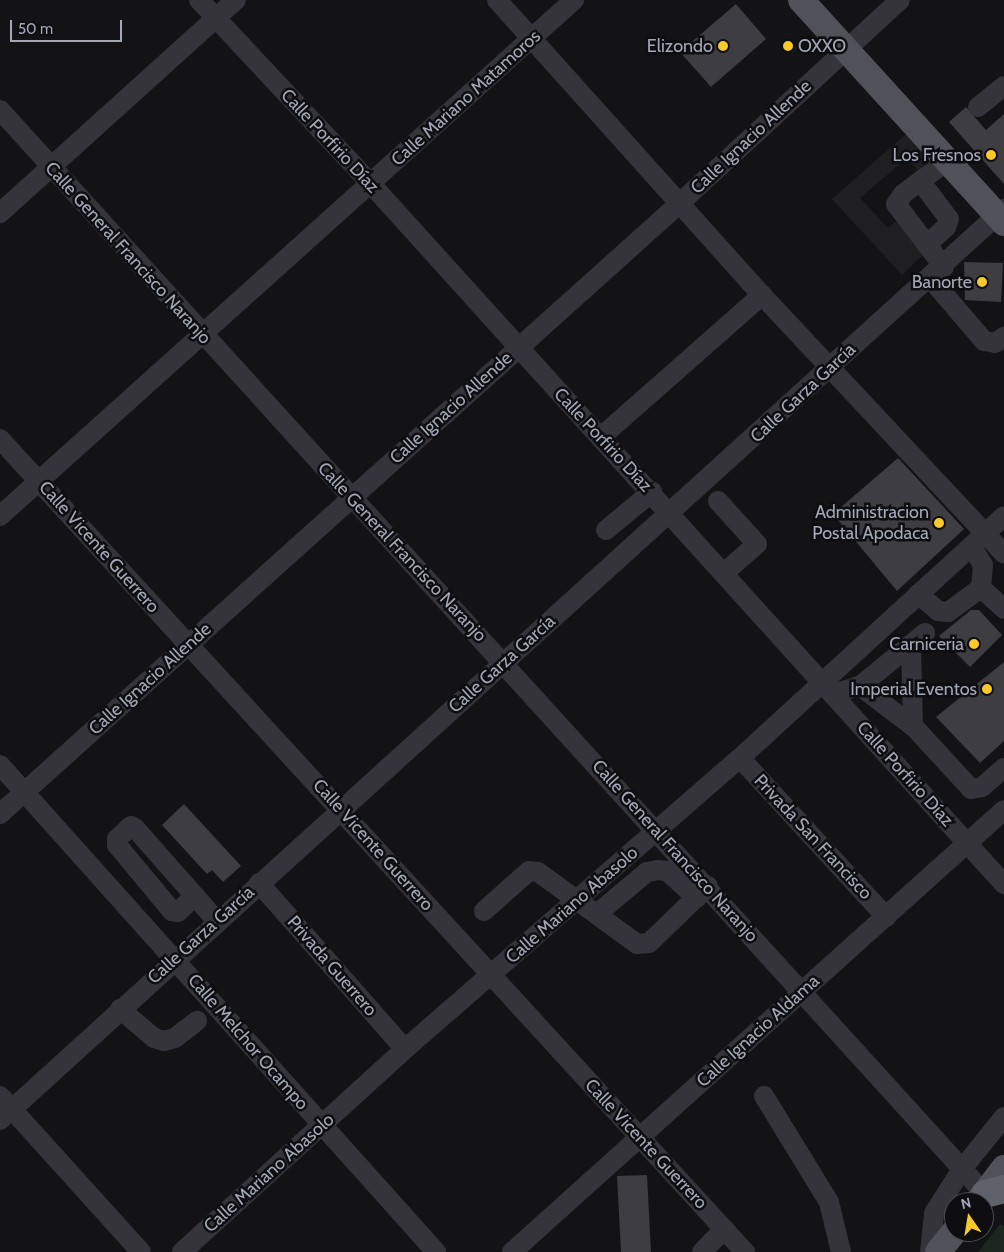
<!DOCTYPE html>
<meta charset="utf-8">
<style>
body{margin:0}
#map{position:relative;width:1004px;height:1252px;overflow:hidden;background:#131315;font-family:Cabin,sans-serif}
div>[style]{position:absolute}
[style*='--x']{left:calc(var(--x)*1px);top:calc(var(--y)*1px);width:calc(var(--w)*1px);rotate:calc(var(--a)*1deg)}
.built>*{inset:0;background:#1f1f22}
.green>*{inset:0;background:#1d251f}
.building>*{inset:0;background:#3d3d42}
.minor>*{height:20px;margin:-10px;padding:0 10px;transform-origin:10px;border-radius:10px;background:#34343a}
.major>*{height:26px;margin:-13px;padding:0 13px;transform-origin:13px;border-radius:13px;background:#505159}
.highway>*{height:28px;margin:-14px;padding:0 14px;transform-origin:14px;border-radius:14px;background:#60626b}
.dots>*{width:14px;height:14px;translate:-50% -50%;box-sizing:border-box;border:2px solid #0e0e10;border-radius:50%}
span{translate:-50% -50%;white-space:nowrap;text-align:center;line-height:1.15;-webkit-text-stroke:5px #0e0e10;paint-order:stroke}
.poi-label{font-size:18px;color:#a4a8b6}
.right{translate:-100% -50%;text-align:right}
.left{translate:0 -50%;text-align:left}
.street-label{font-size:18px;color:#a4a8b6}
.north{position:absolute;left:944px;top:1192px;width:50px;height:50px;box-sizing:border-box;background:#0e0e10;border:1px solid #4a4c52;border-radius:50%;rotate:347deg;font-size:14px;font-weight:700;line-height:20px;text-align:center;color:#a4a8b6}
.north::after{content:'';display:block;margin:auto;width:18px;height:22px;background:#f8c928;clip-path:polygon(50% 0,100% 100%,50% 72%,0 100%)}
.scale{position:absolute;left:10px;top:20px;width:112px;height:22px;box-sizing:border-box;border:2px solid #a4a8b6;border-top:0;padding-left:6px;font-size:15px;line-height:18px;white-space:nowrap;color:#a4a8b6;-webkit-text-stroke:4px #0e0e10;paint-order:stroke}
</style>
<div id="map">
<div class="built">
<i style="clip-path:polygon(907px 133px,930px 159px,918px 170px,906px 159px,860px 198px,888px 228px,898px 219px,926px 252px,902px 275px,832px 199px)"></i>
</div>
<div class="green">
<i style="clip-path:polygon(1000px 1224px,1004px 1226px,1004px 1252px,978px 1252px)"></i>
</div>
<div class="building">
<i style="clip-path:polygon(736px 4px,766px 39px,711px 87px,680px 52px)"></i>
<i style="clip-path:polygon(966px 107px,986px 130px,1004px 114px,1004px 184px,949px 122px)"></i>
<i style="clip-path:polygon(964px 262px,1003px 263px,1001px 302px,965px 300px)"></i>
<i style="clip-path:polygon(898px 458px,964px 529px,897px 591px,833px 514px)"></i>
<i style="clip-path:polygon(971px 610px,979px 610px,1002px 635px,970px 667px,939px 636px)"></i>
<i style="clip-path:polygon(1004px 662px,1004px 741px,980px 763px,936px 717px)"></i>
<i style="clip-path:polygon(184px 804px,241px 866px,223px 882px,212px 870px,207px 874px,162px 825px)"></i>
<i style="clip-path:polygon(647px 1175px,651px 1252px,621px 1252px,617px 1176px)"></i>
</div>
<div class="minor">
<i style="--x:199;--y:0;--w:252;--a:46.9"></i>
<i style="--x:371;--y:184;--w:944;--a:47.88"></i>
<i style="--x:497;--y:0;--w:397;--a:48.1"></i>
<i style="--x:762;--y:295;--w:354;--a:46.9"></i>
<i style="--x:978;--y:107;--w:33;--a:-39"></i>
<i style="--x:0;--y:110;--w:1465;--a:47.74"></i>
<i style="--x:921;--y:182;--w:46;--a:52.9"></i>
<i style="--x:949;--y:219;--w:9;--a:111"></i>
<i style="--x:946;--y:227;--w:26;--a:137"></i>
<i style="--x:0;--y:213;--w:318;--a:-42.1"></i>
<i style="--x:944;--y:267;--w:79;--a:-127.3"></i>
<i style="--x:896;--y:204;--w:12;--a:-55"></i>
<i style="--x:903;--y:194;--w:55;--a:-36.9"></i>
<i style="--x:931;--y:279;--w:82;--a:49.5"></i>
<i style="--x:984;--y:341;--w:11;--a:10"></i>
<i style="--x:995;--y:343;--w:11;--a:-34"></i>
<i style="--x:601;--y:437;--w:215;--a:-41.4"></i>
<i style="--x:0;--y:439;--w:1103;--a:47.5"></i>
<i style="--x:718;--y:501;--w:58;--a:47.8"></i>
<i style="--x:757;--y:544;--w:44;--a:138.7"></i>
<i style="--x:0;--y:516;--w:772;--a:-41.95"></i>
<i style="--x:606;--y:530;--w:60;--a:-39.6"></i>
<i style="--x:981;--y:588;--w:31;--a:42"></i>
<i style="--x:918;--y:594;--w:26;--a:40"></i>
<i style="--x:938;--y:611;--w:10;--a:6"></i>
<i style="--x:948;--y:612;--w:41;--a:-36"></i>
<i style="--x:981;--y:588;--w:23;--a:-85"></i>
<i style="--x:983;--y:565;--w:22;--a:-122"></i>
<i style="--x:911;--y:646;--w:80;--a:88.6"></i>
<i style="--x:860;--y:686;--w:84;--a:-39.2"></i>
<i style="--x:833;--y:694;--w:28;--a:-17"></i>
<i style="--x:860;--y:686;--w:69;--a:37.4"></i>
<i style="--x:915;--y:728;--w:83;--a:47.4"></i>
<i style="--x:971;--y:789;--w:11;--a:-10"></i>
<i style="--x:982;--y:787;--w:29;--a:-41"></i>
<i style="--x:740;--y:758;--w:216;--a:47.4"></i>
<i style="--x:0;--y:765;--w:654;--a:48.16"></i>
<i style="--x:0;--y:814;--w:914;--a:-41.94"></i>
<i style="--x:680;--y:203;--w:299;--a:-42.7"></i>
<i style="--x:259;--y:883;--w:221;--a:48.7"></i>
<i style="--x:195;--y:896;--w:23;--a:137"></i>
<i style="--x:178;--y:912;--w:6;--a:-171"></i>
<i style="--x:172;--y:911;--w:86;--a:-129.8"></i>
<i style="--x:117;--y:845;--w:6;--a:-90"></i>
<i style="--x:117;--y:839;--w:19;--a:-43"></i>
<i style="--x:131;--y:826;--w:4;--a:27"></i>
<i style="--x:135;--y:828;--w:124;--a:48.6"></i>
<i style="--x:484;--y:911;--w:60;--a:-41.6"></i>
<i style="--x:529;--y:871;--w:9;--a:6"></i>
<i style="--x:538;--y:872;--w:122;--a:36"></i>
<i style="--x:637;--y:944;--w:12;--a:-5"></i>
<i style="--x:649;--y:943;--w:82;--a:-44"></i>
<i style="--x:598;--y:913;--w:64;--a:-39.9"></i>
<i style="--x:647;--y:872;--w:11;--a:-10"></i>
<i style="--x:658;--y:870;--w:9;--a:6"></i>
<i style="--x:667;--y:871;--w:40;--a:42"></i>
<i style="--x:120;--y:1009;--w:45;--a:40.5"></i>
<i style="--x:154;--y:1038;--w:10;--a:17"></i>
<i style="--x:164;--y:1041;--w:11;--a:-15"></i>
<i style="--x:175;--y:1038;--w:28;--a:-38"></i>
<i style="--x:0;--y:1096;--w:210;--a:47.9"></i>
<i style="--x:764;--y:1096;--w:124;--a:58.5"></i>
<i style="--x:829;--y:1202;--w:51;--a:76.5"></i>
<i style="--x:0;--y:1120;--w:1356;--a:-42.22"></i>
<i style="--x:182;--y:1252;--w:302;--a:-42.3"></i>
<i style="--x:405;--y:1049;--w:444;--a:-41"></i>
<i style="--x:740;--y:758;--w:358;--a:-42.5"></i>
<i style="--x:512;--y:1252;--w:661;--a:-41.94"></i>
<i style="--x:702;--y:1252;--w:32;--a:-46"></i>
<i style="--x:930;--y:1252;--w:39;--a:-84"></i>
<i style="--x:934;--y:1213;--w:52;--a:-57.5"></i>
<i style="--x:962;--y:1169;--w:67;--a:-51.1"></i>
</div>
<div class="major">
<i style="--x:801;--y:0;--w:302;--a:47.7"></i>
<i style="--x:978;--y:1202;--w:43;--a:-52.6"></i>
<i style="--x:938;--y:1252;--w:26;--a:-51"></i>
</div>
<div class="highway">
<i style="--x:985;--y:1194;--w:20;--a:-15"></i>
</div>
<div class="dots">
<i style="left:723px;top:46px;background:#f8c928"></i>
<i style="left:788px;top:46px;background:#f8c928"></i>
<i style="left:991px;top:155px;background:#f8c928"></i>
<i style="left:982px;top:282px;background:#f8c928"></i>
<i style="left:939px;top:523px;background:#f8c928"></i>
<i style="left:974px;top:644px;background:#f8c928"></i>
<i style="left:987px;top:689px;background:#f8c928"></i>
</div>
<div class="poi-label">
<span class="right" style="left:713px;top:46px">Elizondo</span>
<span class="left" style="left:798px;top:46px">OXXO</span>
<span class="right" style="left:981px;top:155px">Los Fresnos</span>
<span class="right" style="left:972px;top:282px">Banorte</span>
<span class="right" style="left:929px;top:523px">Administracion<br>Postal Apodaca</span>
<span class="right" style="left:964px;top:644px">Carniceria</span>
<span class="right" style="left:977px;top:689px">Imperial Eventos</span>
</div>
<div class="street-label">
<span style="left:466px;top:98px;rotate:-42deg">Calle Mariano Matamoros</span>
<span style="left:751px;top:137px;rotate:-43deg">Calle Ignacio Allende</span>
<span style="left:330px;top:141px;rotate:47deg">Calle Porfirio Díaz</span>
<span style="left:128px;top:253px;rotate:48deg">Calle General Francisco Naranjo</span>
<span style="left:803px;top:393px;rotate:-43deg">Calle Garza García</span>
<span style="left:451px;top:408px;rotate:-42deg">Calle Ignacio Allende</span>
<span style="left:603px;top:440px;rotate:47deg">Calle Porfirio Díaz</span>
<span style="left:99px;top:547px;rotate:48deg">Calle Vicente Guerrero</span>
<span style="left:402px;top:552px;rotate:47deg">Calle General Francisco Naranjo</span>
<span style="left:502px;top:664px;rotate:-42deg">Calle Garza García</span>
<span style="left:150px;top:679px;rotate:-42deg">Calle Ignacio Allende</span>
<span style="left:905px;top:774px;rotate:48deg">Calle Porfirio Díaz</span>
<span style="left:813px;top:837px;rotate:47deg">Privada San Francisco</span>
<span style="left:373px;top:845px;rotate:48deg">Calle Vicente Guerrero</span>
<span style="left:675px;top:851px;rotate:48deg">Calle General Francisco Naranjo</span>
<span style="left:572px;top:905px;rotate:-41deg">Calle Mariano Abasolo</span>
<span style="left:201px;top:935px;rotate:-42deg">Calle Garza García</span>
<span style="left:332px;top:966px;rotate:49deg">Privada Guerrero</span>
<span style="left:758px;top:1031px;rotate:-42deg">Calle Ignacio Aldama</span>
<span style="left:248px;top:1042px;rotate:49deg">Calle Melchor Ocampo</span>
<span style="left:646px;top:1144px;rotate:47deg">Calle Vicente Guerrero</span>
<span style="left:269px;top:1173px;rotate:-42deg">Calle Mariano Abasolo</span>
</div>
<div class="north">N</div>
<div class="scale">50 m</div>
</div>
